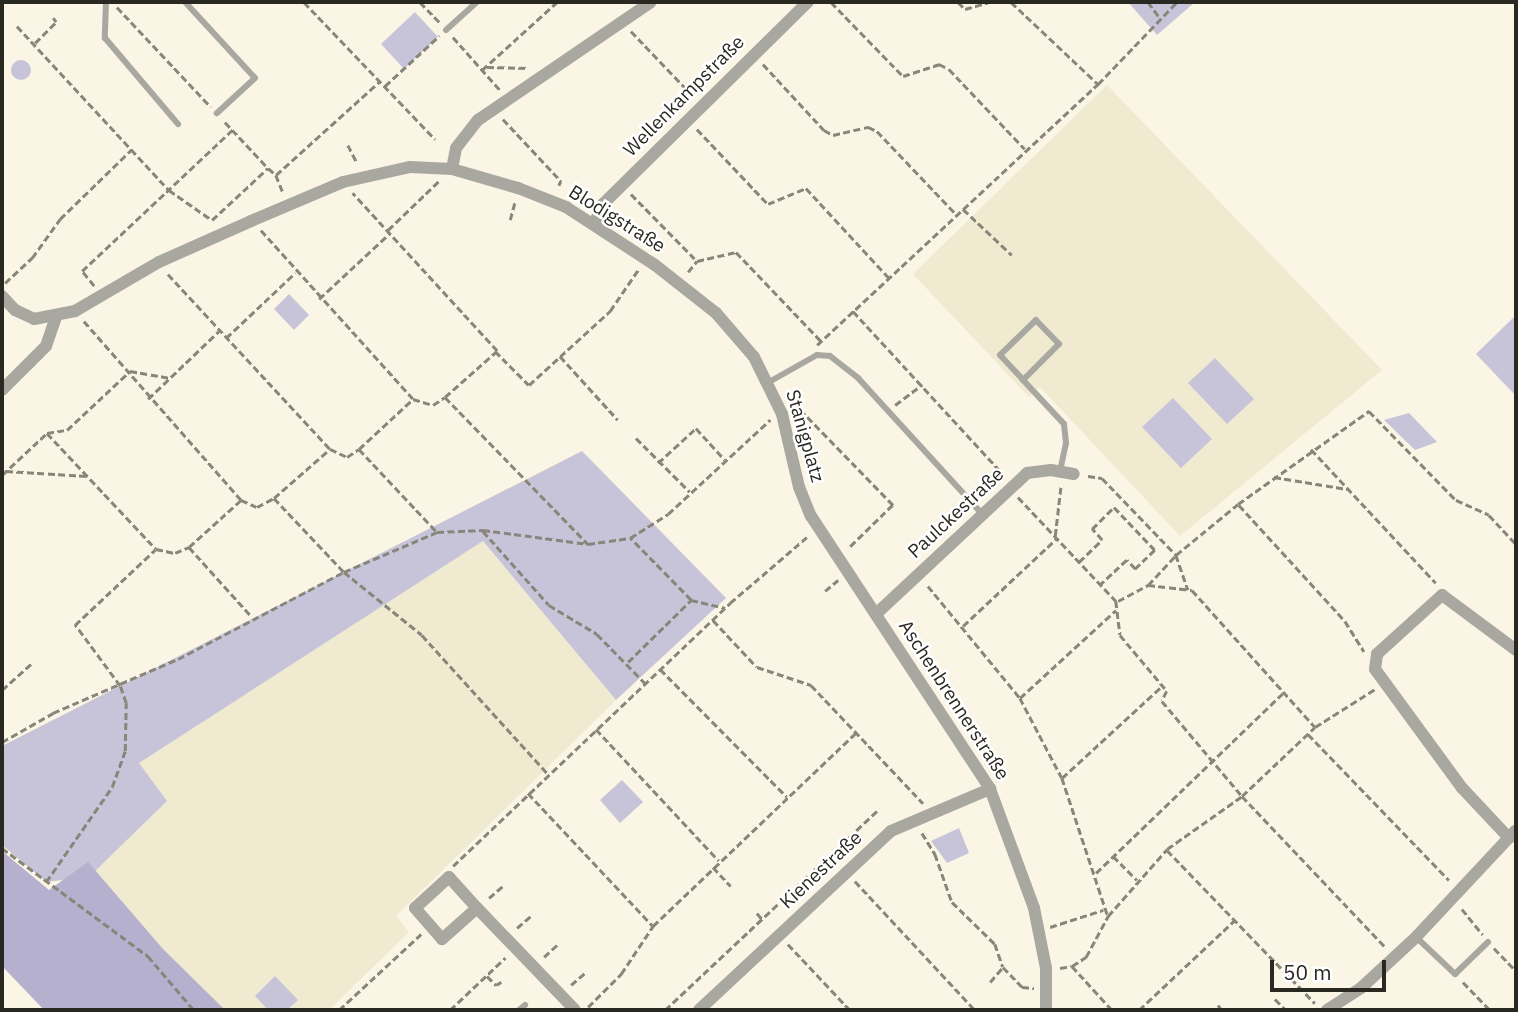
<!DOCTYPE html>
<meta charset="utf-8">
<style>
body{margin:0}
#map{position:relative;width:1518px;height:1012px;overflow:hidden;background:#faf5e4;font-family:"IBM Plex Sans",sans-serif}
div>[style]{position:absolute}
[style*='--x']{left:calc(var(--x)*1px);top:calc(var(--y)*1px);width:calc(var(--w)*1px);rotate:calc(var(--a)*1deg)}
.built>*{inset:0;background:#f0ead1}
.green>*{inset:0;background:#c7c4d9}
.round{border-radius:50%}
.forest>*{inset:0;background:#b5b0ce}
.path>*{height:2.5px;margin-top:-1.25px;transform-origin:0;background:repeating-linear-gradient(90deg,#88857a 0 7px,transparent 0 10.5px)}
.service>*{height:6px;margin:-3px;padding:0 3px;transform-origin:3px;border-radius:3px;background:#a9a8a0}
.minor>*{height:12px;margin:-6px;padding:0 6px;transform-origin:6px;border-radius:6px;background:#a9a8a0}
span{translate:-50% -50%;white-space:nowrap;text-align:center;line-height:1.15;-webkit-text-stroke:5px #fff;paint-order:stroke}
.street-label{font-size:19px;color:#292821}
.frame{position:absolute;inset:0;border:4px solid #292821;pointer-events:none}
.scale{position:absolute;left:1270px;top:960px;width:116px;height:32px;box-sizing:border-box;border:4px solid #292821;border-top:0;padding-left:9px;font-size:21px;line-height:24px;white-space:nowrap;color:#292821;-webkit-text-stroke:5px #fff;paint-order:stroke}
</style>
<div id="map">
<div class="built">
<i style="clip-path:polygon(1107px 85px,1382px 370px,1180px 536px,1040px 387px,1029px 397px,913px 274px)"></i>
<i style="clip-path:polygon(483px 541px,616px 700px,396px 916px,409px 932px,329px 1010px,212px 1010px,89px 877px,167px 801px,138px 763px)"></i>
</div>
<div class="green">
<i style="clip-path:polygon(1128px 2px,1195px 2px,1157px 35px)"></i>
<i style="clip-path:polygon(415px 12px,438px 37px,404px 69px,381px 44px)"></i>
<i class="round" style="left:11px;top:60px;width:20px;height:20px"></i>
<i style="clip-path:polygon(289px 294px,309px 315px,294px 330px,274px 309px)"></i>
<i style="clip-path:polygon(1516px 315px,1516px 396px,1476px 354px)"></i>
<i style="clip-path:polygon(1215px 358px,1254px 399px,1227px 424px,1188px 383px)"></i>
<i style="clip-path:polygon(1173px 398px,1212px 439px,1181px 468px,1142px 427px)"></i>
<i style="clip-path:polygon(1409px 413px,1437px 442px,1415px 450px,1384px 420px)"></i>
<i style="clip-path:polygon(582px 451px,726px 598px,616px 700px,483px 541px,139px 763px,167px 801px,89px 877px,46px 882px,2px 845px,2px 746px)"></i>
<i style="clip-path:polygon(622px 780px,643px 802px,620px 823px,600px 800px)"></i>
<i style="clip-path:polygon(959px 828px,969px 853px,947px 863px,931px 841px)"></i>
<i style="clip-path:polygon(275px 976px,298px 1000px,287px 1010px,268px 1010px,255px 996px)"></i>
</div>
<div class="forest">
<i style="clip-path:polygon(2px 851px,49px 890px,88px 862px,163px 949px,225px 1010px,44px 1010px,2px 966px)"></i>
</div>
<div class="path">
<i style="--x:304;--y:2;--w:190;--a:46.3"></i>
<i style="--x:420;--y:2;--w:28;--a:46"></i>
<i style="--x:831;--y:2;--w:103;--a:45.8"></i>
<i style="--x:903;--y:76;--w:38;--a:-18"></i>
<i style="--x:939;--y:64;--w:11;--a:27"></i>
<i style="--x:949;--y:69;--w:110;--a:46.5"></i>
<i style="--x:958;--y:2;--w:10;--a:45"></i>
<i style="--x:965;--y:9;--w:25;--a:-16"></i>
<i style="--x:1011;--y:2;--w:120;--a:43.3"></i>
<i style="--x:1148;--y:2;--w:20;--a:53"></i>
<i style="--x:117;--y:7;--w:137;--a:46.8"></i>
<i style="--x:17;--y:26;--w:224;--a:47.2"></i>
<i style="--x:169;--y:190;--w:52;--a:34.9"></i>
<i style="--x:212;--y:220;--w:76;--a:-42.9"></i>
<i style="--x:268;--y:168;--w:11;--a:41"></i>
<i style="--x:276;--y:175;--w:140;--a:-42.1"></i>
<i style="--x:631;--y:31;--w:91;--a:46.3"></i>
<i style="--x:453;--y:37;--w:71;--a:48.4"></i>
<i style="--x:35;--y:43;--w:30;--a:-45"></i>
<i style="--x:56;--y:22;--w:5;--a:-127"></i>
<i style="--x:763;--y:64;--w:90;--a:47.3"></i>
<i style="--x:824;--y:130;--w:10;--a:29"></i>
<i style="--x:833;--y:135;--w:36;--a:-13"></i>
<i style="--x:868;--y:127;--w:10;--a:24"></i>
<i style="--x:877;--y:131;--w:116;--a:46.4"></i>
<i style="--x:487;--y:67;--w:42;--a:1.4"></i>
<i style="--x:482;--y:70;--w:101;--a:-42.2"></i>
<i style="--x:385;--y:86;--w:74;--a:-42.8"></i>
<i style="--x:503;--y:119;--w:85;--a:46.9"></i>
<i style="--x:561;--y:181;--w:5;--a:112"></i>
<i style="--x:225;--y:122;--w:63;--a:46.9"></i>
<i style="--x:697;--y:129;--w:103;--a:46.6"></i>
<i style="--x:768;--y:204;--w:41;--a:-22.8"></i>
<i style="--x:806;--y:188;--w:122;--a:47.3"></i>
<i style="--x:348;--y:145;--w:18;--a:63"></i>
<i style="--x:276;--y:175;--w:18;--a:68"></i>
<i style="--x:631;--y:194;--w:94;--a:45.4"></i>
<i style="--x:697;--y:261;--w:40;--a:-13"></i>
<i style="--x:736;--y:252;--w:123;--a:46.3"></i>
<i style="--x:963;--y:209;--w:67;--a:43.2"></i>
<i style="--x:510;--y:220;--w:20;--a:-75"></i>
<i style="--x:261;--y:230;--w:227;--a:48"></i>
<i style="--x:388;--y:230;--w:71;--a:-43.9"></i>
<i style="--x:688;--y:272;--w:14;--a:-51"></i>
<i style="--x:168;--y:274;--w:238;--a:47.2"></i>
<i style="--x:5;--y:283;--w:37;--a:-43"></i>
<i style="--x:32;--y:258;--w:48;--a:-54.3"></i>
<i style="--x:60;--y:219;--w:100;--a:-44.2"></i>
<i style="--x:94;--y:286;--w:19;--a:-129"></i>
<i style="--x:82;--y:271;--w:207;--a:-43.2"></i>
<i style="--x:319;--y:299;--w:97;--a:-42.9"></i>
<i style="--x:853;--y:311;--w:223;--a:47.4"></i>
<i style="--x:84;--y:321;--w:238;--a:48.7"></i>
<i style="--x:226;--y:338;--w:95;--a:-43.3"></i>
<i style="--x:817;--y:345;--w:384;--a:-42.9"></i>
<i style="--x:1098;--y:84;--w:114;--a:-46.1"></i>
<i style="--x:495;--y:351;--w:48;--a:45"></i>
<i style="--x:529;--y:385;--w:110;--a:-42.4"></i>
<i style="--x:610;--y:311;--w:50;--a:-55.7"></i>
<i style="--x:560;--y:356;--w:86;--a:47.8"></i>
<i style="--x:445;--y:397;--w:205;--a:45.8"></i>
<i style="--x:148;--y:399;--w:98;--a:-43.8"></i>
<i style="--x:793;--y:402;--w:144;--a:45.8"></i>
<i style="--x:893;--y:505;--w:63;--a:135.6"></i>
<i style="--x:895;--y:405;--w:34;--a:-37"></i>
<i style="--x:47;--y:433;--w:159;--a:46.8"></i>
<i style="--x:156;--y:549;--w:19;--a:12"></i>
<i style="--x:175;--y:553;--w:15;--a:-23"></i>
<i style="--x:189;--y:547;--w:70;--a:-42.1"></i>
<i style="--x:241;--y:500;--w:17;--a:24"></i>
<i style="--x:257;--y:507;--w:19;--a:-28"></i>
<i style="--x:274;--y:498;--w:74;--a:-41.2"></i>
<i style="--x:330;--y:449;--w:19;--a:25"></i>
<i style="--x:347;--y:457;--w:14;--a:-34"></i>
<i style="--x:359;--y:449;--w:74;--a:-42.8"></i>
<i style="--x:413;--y:399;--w:21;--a:17"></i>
<i style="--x:433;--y:405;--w:14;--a:-34"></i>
<i style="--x:445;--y:397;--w:69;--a:-41.5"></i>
<i style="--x:497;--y:351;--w:214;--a:-132.5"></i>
<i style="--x:636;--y:438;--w:76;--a:45"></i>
<i style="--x:359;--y:449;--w:114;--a:46.8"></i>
<i style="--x:1311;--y:449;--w:183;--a:47"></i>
<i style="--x:658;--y:463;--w:52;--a:-42.6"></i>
<i style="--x:696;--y:428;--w:43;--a:47.8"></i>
<i style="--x:6;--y:471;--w:81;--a:3.5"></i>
<i style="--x:2;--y:475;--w:62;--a:-43"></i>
<i style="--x:47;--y:433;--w:20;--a:-9"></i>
<i style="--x:67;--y:430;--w:86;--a:-43.1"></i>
<i style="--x:130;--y:371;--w:41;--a:9.9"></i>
<i style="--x:1088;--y:476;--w:14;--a:8"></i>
<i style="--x:1102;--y:478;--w:107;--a:46.1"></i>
<i style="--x:1176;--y:555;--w:80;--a:-39.4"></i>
<i style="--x:1238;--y:504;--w:161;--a:-35.4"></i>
<i style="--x:1369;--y:411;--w:124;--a:45.7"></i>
<i style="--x:1456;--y:500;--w:36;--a:24"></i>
<i style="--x:1489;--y:515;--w:40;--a:47"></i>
<i style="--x:1274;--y:477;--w:74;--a:9.3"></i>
<i style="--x:1018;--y:497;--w:143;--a:46.7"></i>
<i style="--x:1116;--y:601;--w:34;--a:83"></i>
<i style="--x:1120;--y:635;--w:73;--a:50"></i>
<i style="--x:1167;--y:691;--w:11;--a:117"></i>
<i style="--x:1162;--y:701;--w:124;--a:49.9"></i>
<i style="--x:1242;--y:796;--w:209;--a:46.5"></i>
<i style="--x:274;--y:498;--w:102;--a:46.6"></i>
<i style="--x:344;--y:572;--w:100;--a:38.9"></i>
<i style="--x:422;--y:635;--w:186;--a:47.8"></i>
<i style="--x:1239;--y:505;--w:157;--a:47.6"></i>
<i style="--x:1345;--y:621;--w:36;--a:58"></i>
<i style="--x:483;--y:531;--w:99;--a:48.3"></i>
<i style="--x:549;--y:605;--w:56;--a:31.1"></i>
<i style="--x:597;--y:634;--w:69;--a:45.6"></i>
<i style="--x:1055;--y:536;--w:52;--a:-83.4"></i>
<i style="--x:189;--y:547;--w:94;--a:48"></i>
<i style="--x:1079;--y:562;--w:32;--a:-44"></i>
<i style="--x:1102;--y:540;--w:15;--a:-132"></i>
<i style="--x:1092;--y:529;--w:31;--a:-45"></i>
<i style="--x:1114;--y:507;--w:59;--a:46.4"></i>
<i style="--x:1155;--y:550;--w:28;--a:136"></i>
<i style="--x:1135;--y:569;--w:12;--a:-132"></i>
<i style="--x:1127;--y:560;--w:37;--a:137"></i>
<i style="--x:1148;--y:585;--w:41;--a:-47"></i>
<i style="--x:1176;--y:555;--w:37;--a:71"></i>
<i style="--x:928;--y:586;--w:145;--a:50.6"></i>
<i style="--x:1020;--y:698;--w:90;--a:62.3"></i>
<i style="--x:1062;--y:778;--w:145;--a:71.6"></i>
<i style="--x:825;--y:591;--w:17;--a:-40"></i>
<i style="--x:691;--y:600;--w:35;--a:13"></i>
<i style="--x:1118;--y:601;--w:34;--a:-28"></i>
<i style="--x:1148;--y:585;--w:44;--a:6.5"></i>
<i style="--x:1192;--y:590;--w:184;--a:48.1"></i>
<i style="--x:713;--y:620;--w:64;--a:46.9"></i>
<i style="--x:757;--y:667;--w:57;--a:18.4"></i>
<i style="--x:811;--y:685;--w:163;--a:46.5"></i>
<i style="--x:963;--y:626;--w:129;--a:-43.1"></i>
<i style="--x:628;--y:662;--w:88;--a:-44.5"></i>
<i style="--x:691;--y:600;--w:87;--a:-134.5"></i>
<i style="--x:660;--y:669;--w:180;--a:45.2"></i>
<i style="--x:2;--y:690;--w:39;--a:-42"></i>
<i style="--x:1020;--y:698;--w:130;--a:-42.5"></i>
<i style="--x:596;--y:729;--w:180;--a:47"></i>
<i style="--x:1308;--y:734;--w:203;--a:46"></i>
<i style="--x:2;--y:742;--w:59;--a:-29.6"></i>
<i style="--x:53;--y:713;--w:136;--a:-23.4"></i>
<i style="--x:178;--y:659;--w:187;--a:-27.7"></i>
<i style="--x:344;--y:572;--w:101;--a:-23.3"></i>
<i style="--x:437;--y:532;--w:46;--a:-2.5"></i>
<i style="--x:483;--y:530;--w:106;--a:7.6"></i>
<i style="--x:588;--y:544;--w:42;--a:-8.1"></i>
<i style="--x:630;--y:538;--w:45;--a:-32.3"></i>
<i style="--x:668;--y:514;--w:139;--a:-42.7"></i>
<i style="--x:1062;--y:778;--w:136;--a:-42.6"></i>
<i style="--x:528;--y:793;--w:183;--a:46.8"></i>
<i style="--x:922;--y:833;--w:25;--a:58"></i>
<i style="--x:935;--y:854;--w:51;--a:70.5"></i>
<i style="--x:952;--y:902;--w:60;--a:44.3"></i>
<i style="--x:995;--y:944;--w:24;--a:71"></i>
<i style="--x:2;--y:848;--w:182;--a:36.5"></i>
<i style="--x:148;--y:956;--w:71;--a:49.6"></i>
<i style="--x:1167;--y:850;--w:213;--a:46"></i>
<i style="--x:1113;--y:856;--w:34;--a:45"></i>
<i style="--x:453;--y:866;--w:382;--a:-43.5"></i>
<i style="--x:730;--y:603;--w:101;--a:-40.6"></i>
<i style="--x:713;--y:867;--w:26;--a:47"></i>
<i style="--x:1096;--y:873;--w:262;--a:-43.9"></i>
<i style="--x:855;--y:881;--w:176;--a:47.1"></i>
<i style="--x:46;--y:882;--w:116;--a:-55.2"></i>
<i style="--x:112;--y:787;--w:38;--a:-70"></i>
<i style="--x:125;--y:751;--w:48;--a:-88.8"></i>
<i style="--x:126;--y:703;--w:18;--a:-109"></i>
<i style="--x:120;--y:686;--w:76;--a:-126.4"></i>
<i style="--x:75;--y:625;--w:110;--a:-43.2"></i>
<i style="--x:489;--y:898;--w:18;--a:-41"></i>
<i style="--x:1462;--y:909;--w:33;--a:51"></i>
<i style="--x:757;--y:913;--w:8;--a:50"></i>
<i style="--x:1050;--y:927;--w:56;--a:-17.8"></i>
<i style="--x:517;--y:928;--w:18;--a:-41"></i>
<i style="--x:788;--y:944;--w:91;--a:46.8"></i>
<i style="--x:1494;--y:948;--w:32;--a:46"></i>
<i style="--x:544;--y:957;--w:19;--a:-43"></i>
<i style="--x:1072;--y:966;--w:17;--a:-33"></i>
<i style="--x:1086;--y:957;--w:47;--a:-61.8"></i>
<i style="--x:1108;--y:916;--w:89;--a:-48.6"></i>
<i style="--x:1167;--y:849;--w:92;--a:-35.2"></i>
<i style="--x:1242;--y:796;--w:100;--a:-43.4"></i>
<i style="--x:1315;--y:727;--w:71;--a:-32.3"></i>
<i style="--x:1060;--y:968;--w:12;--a:-9"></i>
<i style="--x:1072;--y:966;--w:59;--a:47.7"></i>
<i style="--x:487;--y:976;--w:13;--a:45"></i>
<i style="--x:496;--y:985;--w:6;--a:-31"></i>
<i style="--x:990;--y:982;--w:20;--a:-49"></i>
<i style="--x:1003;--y:967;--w:28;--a:46"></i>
<i style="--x:1022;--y:987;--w:12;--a:5"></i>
<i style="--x:1463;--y:982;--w:39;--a:46"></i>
<i style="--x:571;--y:985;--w:18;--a:-41"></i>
<i style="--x:1275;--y:999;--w:16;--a:45"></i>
<i style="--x:1218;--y:1005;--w:6;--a:51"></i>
<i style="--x:588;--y:1007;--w:47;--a:-45"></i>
<i style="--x:621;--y:974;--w:58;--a:-56.3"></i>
<i style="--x:653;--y:926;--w:280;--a:-43.6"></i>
<i style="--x:339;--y:1010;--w:112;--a:-42.8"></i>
<i style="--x:450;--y:1010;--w:76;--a:-43.4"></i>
<i style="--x:665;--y:1010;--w:294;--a:-43.2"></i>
<i style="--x:1139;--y:1010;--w:132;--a:-43.2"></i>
</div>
<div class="service">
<i style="--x:106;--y:2;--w:36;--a:92"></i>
<i style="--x:105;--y:38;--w:113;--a:49.7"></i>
<i style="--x:185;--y:2;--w:103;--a:47.4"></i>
<i style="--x:255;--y:78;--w:52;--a:137.4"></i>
<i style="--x:446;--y:30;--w:42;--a:-42.1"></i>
<i style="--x:1023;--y:380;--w:51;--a:-45"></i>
<i style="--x:1059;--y:344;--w:33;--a:-134"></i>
<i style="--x:1036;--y:320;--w:50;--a:135.8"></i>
<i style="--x:1000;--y:355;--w:34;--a:47"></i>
<i style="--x:1023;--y:380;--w:60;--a:47"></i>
<i style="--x:1064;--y:424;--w:19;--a:84"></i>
<i style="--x:1066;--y:443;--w:30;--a:102"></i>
<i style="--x:769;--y:382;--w:55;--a:-29.4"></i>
<i style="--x:817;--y:355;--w:13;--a:4"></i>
<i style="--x:830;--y:356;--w:36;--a:38"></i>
<i style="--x:858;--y:378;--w:184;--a:47.6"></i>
<i style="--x:1416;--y:937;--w:54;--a:43.5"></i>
<i style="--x:1455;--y:974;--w:46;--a:-44.1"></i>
<i style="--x:519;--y:1010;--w:8;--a:-40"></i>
</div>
<div class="minor">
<i style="--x:452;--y:169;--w:21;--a:-79"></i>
<i style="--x:456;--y:148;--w:36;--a:-52"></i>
<i style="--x:478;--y:120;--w:209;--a:-34.3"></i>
<i style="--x:594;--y:224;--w:22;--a:-66"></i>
<i style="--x:603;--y:204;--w:288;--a:-44.6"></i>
<i style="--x:2;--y:296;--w:19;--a:47"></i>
<i style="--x:15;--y:310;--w:21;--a:25"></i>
<i style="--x:34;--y:319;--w:42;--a:-11"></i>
<i style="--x:75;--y:311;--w:97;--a:-30.3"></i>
<i style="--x:159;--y:262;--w:101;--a:-24"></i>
<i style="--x:251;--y:221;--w:100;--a:-23"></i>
<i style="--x:343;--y:182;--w:69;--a:-12.6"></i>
<i style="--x:410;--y:167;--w:42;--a:2.7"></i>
<i style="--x:452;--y:169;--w:69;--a:16.1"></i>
<i style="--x:518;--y:188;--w:52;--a:21.6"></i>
<i style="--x:566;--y:207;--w:106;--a:33.1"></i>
<i style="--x:655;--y:265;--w:78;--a:38.2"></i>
<i style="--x:716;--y:313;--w:58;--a:49.2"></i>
<i style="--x:754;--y:357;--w:64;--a:63.8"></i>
<i style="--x:782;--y:414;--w:75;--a:76.9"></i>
<i style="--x:799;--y:487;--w:31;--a:68"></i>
<i style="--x:811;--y:516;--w:326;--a:56.7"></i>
<i style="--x:990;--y:789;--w:127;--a:69.7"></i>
<i style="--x:1034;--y:908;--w:61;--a:78.7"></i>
<i style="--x:1046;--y:968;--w:42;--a:90"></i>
<i style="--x:2;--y:390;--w:62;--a:-45"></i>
<i style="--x:46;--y:346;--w:31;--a:-71"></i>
<i style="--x:876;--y:614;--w:207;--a:-43"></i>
<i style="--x:1027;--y:473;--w:24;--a:-7"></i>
<i style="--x:1051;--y:470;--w:23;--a:10"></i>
<i style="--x:1509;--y:838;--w:69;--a:-133.2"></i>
<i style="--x:1462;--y:788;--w:147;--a:-126.2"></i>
<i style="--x:1375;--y:669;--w:15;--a:-82"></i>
<i style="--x:1377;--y:654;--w:88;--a:-42.2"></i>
<i style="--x:1442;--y:595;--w:92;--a:36.6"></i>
<i style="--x:449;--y:877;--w:42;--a:47.9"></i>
<i style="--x:477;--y:908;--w:47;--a:138.5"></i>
<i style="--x:442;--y:939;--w:41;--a:-131.1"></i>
<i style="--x:415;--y:908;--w:46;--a:-42.4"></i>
<i style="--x:477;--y:908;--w:141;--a:46.1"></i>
<i style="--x:699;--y:1010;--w:262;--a:-43"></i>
<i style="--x:891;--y:831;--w:108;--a:-23"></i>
<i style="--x:1327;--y:1010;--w:40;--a:-32.9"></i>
<i style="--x:1361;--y:988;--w:75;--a:-42.8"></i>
<i style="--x:1416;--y:937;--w:146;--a:-46.9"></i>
</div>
<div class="street-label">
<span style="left:684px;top:96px;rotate:-45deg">Wellenkampstraße</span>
<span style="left:617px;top:219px;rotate:32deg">Blodigstraße</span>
<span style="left:805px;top:436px;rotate:74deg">Stanigplatz</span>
<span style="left:956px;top:513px;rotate:-43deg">Paulckestraße</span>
<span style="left:954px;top:700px;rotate:57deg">Aschenbrennerstraße</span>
<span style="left:821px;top:870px;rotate:-43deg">Kienestraße</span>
</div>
<div class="frame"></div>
<div class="scale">50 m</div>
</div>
